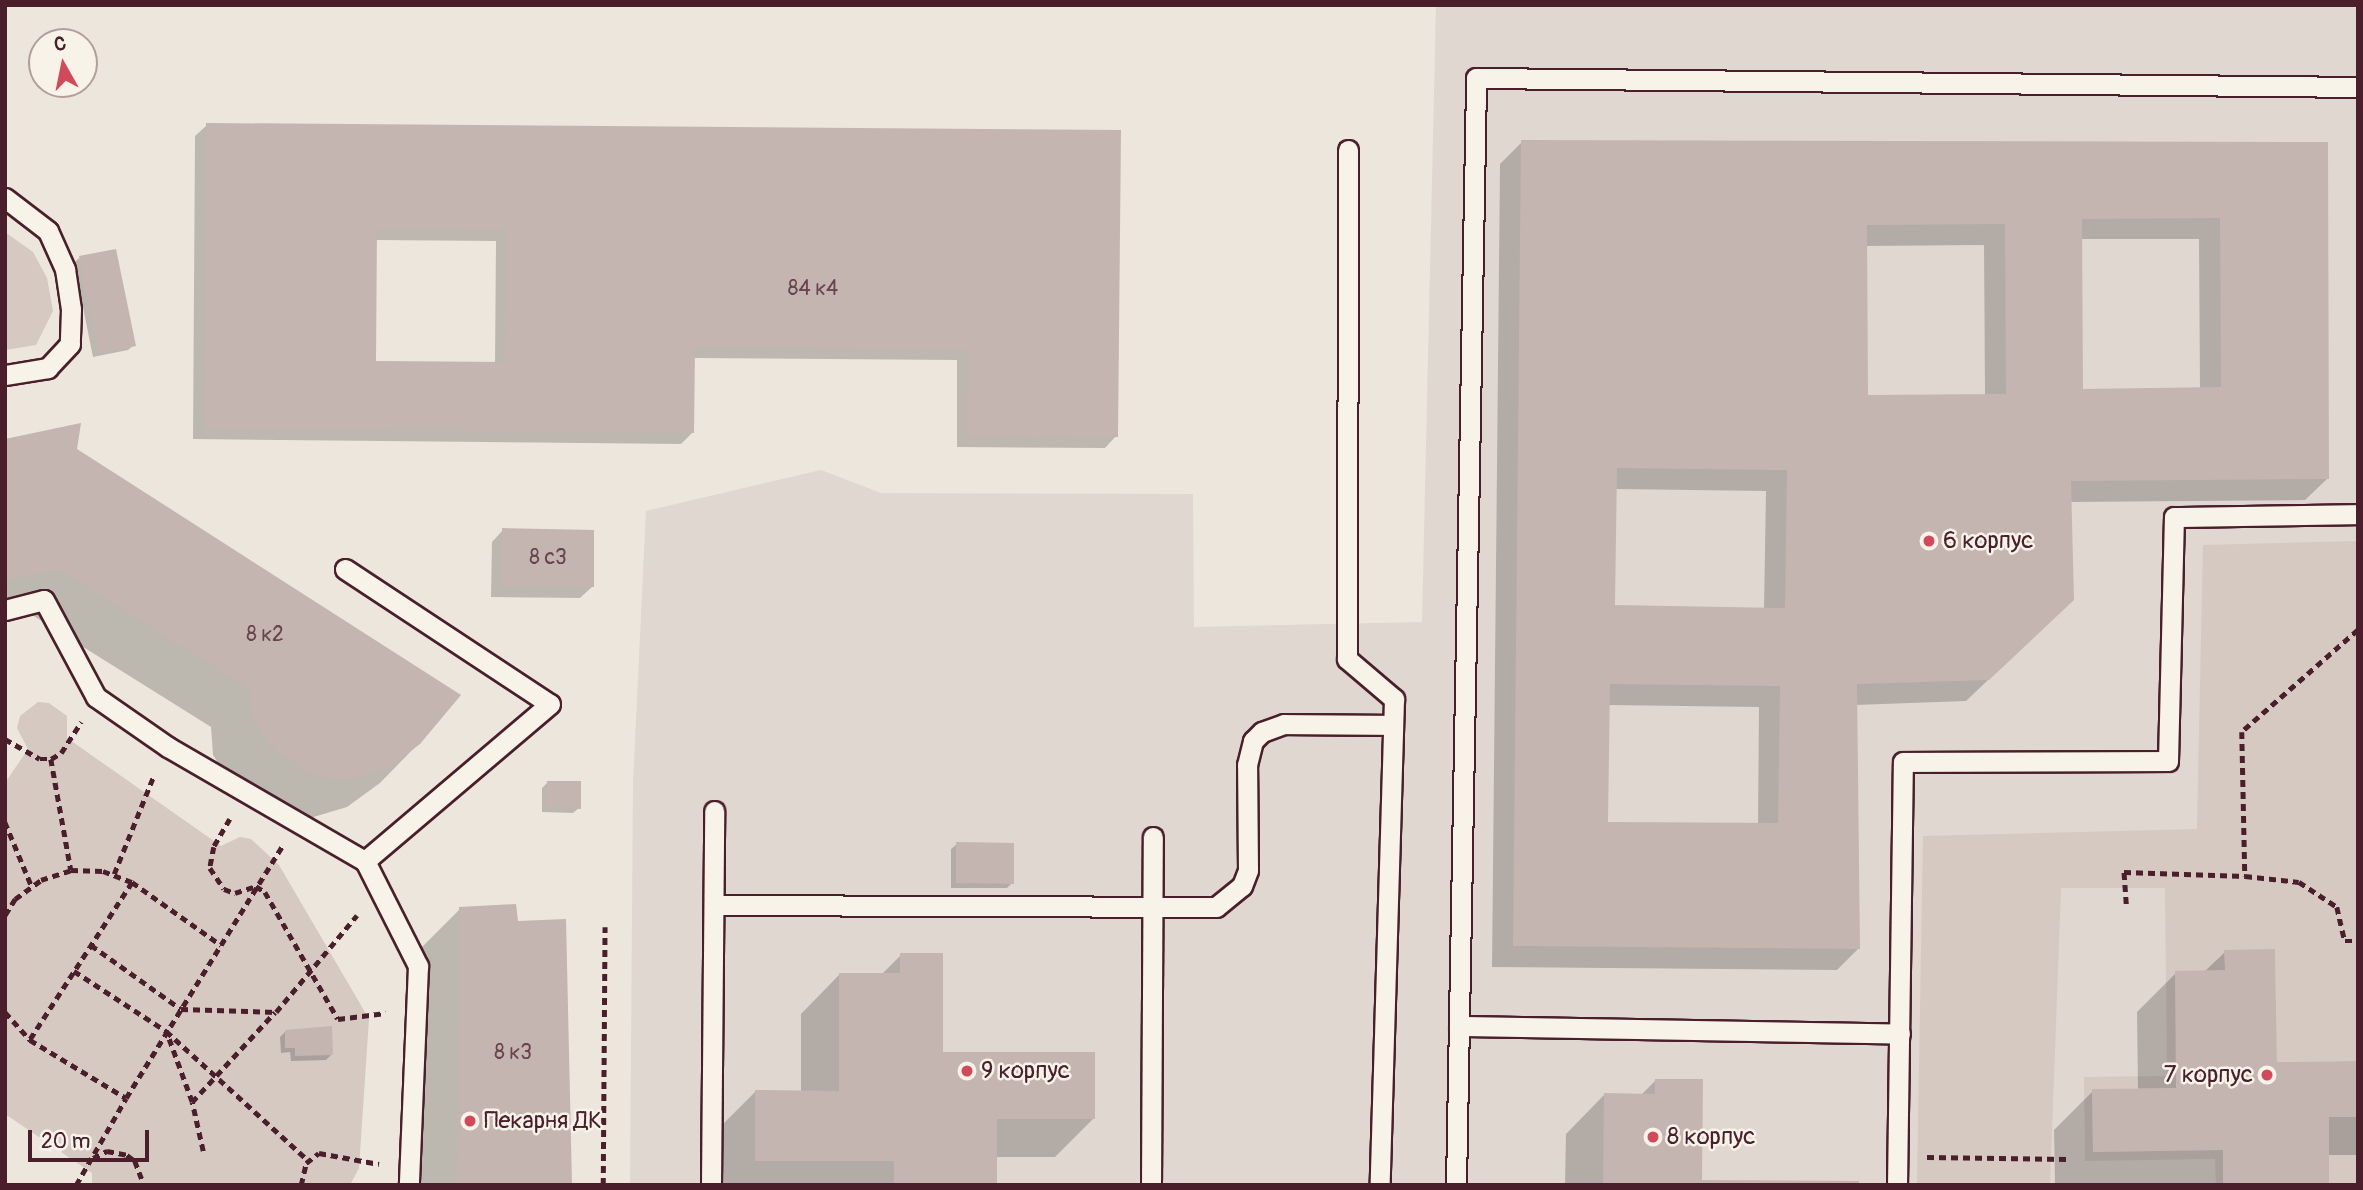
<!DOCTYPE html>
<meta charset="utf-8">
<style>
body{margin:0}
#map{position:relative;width:2363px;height:1190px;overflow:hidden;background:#ece6dd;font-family:Pangolin,sans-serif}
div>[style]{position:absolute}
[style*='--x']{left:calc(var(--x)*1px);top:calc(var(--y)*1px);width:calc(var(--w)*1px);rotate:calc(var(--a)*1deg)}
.built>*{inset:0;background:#e0d7d0}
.green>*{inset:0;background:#d5c9c2}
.shadow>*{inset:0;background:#0003}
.building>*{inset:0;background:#c4b5b0}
.path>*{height:4.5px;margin-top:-2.25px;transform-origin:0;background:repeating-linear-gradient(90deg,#4a1f2b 0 7px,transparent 0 12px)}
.roads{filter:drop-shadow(2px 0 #4a1f2b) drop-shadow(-2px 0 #4a1f2b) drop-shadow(0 2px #4a1f2b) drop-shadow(0 -2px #4a1f2b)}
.service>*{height:19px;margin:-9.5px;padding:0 9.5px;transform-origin:9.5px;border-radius:9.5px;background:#f7f3e8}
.dots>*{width:19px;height:19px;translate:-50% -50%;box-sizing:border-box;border:4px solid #f7f3e8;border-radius:50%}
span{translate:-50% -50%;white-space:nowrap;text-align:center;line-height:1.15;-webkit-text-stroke:5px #f7f3e8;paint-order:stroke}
.number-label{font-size:21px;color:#68444c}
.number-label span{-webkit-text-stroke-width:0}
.poi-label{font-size:24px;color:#4a1f2b}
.left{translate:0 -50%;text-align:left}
.right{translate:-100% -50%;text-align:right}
.frame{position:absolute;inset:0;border:7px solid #4a1f2b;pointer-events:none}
.north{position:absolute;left:28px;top:28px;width:70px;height:70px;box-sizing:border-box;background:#f7f3e8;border:2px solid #b29e9c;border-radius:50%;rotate:351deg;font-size:19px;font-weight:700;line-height:28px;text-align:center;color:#4a1f2b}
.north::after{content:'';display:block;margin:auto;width:24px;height:32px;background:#d1495b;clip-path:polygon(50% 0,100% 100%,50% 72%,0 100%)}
.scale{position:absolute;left:28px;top:1130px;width:121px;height:32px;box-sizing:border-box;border:4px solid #4a1f2b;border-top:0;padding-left:9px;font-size:21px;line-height:24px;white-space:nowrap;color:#4a1f2b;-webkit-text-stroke:5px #f7f3e8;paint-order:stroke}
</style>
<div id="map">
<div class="built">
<i style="clip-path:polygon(1436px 5px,2358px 5px,2358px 1185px,630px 1185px,633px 783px,646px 511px,821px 470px,881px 493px,1193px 494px,1194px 627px,1422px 622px)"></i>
</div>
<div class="green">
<i style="clip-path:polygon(5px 232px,33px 252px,47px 278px,53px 311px,36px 345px,5px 350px)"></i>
<i style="clip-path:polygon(2358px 541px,2358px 1061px,2277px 1062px,2275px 950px,2225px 950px,2225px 970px,2176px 1088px,2092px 1089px,2093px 1152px,2223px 1150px,2223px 1185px,2216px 1185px,2215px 1159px,2085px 1161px,2084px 1077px,2167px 1076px,2165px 888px,2061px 888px,2050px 1185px,1917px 1185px,1923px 836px,2197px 829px,2203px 545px)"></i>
<i style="clip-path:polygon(38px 702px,49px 703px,67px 716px,67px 738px,221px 846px,240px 837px,251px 839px,279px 865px,369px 1019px,359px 1168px,350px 1185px,92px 1185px,92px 1173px,5px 1114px,5px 783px,28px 749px,17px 728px,20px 716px)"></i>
<i style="clip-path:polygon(2329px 1117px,2358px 1117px,2358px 1185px,2329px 1185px)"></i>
</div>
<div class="shadow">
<i style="clip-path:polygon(evenodd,207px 125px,1120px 132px,1116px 436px,1105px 448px,957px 447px,957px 360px,693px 358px,693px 432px,681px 444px,193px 439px,195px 136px,207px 125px,375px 240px,496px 241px,495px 363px,374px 362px,375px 240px)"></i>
<i style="clip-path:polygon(evenodd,1522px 142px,2326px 144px,2327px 479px,2305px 500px,2070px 502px,2050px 621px,1966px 701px,1855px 705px,1858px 949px,1837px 970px,1492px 967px,1500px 164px,1522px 142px,2080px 239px,2199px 239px,2200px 389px,2081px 391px,2080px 239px,1522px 142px,1984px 245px,1985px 396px,1866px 397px,1865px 246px,1984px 245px,1522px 142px,1615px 489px,1766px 491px,1764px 609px,1613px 607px,1615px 489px,1522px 142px,1608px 705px,1759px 707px,1758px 825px,1606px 823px,1608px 705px)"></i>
<i style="clip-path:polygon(79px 258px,134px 345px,128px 350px,93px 357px,74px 263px)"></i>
<i style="clip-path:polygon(5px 441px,75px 449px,419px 743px,380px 783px,347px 807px,307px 819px,233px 785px,213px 755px,211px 727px,21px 608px,5px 611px)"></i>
<i style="clip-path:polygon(503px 530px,592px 587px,580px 598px,491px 597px,492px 542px)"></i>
<i style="clip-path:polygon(548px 782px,579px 808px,573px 813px,542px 812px,542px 788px)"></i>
<i style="clip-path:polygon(957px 844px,1012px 883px,1007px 888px,951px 888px,951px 849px)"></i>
<i style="clip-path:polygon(460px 909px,570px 1185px,419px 1185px,421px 948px)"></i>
<i style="clip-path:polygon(2225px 952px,2275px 1063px,2358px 1063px,2358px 1155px,2327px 1155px,2327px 1185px,2055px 1185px,2054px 1130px,2093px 1091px,2138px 1090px,2137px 1012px,2176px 973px,2204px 972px)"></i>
<i style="clip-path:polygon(901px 955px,942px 1054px,1094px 1118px,1055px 1157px,996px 1157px,996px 1185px,716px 1185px,716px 1131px,755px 1092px,801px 1092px,801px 1014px,839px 975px,881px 975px)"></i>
<i style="clip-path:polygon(285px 1032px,331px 1055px,326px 1060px,291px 1061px,290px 1052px,281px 1053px,280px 1037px)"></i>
<i style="clip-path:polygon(1656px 1080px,1700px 1182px,1857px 1185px,1565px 1185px,1566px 1134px,1604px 1095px,1641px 1095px)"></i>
</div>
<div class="building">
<i style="clip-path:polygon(evenodd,206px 123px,1121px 130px,1118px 437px,967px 436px,968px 350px,695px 347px,694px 433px,204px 429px,206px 123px,377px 229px,506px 230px,505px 362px,376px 361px,377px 229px)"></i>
<i style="clip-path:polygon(evenodd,1521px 140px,2328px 142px,2329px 479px,2071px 481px,2074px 600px,1989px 680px,1857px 684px,1860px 949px,1513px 946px,1521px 140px,2220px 218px,2221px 387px,2083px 389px,2082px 219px,2220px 218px,1521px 140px,2005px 224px,2006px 394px,1868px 395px,1867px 225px,2005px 224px,1521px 140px,1617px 468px,1787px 470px,1785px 608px,1615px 605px,1617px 468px,1521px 140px,1610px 684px,1780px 686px,1778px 823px,1608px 822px,1610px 684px)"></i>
<i style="clip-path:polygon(116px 249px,136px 346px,98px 353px,79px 256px)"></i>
<i style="clip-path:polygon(81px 423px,77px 449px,461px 695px,420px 744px,387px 769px,347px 781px,311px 775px,271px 746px,251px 716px,249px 689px,60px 570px,5px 580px,5px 439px)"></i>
<i style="clip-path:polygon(502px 528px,594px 530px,594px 587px,502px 586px)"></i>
<i style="clip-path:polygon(547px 781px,581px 781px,581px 809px,546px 807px)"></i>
<i style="clip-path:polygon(956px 842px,1014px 843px,1014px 884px,956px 883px)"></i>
<i style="clip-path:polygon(516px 904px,518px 921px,566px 919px,572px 1185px,457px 1185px,459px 907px)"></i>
<i style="clip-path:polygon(2275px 949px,2277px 1062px,2358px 1061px,2358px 1117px,2329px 1117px,2329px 1185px,2223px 1185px,2223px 1150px,2093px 1152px,2092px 1089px,2176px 1088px,2175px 971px,2225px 970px,2224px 950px)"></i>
<i style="clip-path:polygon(900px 953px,943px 953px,943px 1052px,1095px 1052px,1095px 1119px,997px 1119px,997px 1185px,894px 1185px,894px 1161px,755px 1161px,755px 1090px,839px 1091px,839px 973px,900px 973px)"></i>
<i style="clip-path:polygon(332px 1026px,333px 1055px,295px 1056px,295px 1048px,285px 1048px,285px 1030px)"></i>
<i style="clip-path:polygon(1655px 1079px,1703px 1079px,1702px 1180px,1859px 1181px,1859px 1185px,1603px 1185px,1604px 1093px,1655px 1094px)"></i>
</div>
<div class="path">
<i style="--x:2358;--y:630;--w:154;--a:138.7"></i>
<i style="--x:2242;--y:732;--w:144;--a:88.8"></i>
<i style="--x:2245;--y:876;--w:54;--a:6.3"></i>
<i style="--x:2299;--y:882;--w:45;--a:33.3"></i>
<i style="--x:2337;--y:907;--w:35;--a:77"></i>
<i style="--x:2345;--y:941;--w:13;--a:0"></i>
<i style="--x:5;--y:739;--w:40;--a:29.7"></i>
<i style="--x:40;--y:759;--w:11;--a:0"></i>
<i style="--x:51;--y:759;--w:12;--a:-31"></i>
<i style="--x:61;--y:753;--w:37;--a:-57"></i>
<i style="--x:51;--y:759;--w:113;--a:79.8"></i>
<i style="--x:230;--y:819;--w:32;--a:120"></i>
<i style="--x:214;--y:847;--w:21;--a:101"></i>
<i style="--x:210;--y:868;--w:25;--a:56"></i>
<i style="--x:224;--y:889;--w:12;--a:20"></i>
<i style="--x:235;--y:893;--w:22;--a:-18"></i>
<i style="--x:5;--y:822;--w:70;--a:67.4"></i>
<i style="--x:114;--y:874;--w:107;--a:-68"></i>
<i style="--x:256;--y:886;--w:11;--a:34"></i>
<i style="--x:265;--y:892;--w:146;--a:60.1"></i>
<i style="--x:338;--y:1019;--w:48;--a:-7.1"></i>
<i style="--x:2126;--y:904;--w:32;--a:-94"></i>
<i style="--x:2124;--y:872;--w:121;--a:1.9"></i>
<i style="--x:5;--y:915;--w:19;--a:-58"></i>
<i style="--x:15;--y:899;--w:32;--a:-36"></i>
<i style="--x:41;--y:880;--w:32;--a:-18"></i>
<i style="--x:71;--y:870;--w:32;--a:2"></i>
<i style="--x:103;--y:871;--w:31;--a:21"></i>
<i style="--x:132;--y:882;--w:109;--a:35.3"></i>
<i style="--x:91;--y:945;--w:110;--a:35.4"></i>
<i style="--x:181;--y:1009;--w:95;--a:1.8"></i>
<i style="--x:276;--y:1012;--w:126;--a:-50.1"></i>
<i style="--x:74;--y:971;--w:110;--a:33.1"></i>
<i style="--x:5;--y:1012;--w:38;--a:48"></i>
<i style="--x:30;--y:1040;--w:112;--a:31.1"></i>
<i style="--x:126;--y:1098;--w:296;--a:-58.2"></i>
<i style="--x:30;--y:1039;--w:187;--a:-57"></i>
<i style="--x:192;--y:1102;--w:122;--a:-47.3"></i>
<i style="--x:203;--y:1151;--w:50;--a:-102.7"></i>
<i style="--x:192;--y:1102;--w:76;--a:-110.1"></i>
<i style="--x:166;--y:1031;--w:192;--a:42.3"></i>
<i style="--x:1927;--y:1157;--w:140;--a:0.8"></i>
<i style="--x:93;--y:1158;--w:16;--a:-27"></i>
<i style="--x:107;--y:1151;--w:20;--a:11"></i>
<i style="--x:127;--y:1155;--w:10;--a:37"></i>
<i style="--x:135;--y:1161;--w:19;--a:69"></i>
<i style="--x:76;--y:1185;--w:100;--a:-60.1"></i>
<i style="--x:301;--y:1185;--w:23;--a:-77"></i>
<i style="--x:306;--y:1163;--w:16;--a:-38"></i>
<i style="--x:319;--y:1153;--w:61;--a:10.4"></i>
<i style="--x:603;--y:1185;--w:258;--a:-89.6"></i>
</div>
<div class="roads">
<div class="service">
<i style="--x:1348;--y:150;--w:509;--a:90.11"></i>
<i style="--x:1347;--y:659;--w:62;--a:40.4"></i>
<i style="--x:1394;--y:699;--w:486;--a:91.7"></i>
<i style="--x:5;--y:198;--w:54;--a:37.5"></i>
<i style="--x:48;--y:231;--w:42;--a:65.9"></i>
<i style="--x:65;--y:269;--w:40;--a:81.5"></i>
<i style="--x:71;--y:309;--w:35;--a:92"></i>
<i style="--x:70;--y:344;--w:33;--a:133"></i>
<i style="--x:48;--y:368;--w:44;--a:170.8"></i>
<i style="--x:345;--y:569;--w:245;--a:33.4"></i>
<i style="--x:550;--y:704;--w:243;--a:139.7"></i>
<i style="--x:5;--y:610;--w:40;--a:-14.4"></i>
<i style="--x:44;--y:600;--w:110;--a:61.8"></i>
<i style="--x:96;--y:697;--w:88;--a:34.8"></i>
<i style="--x:168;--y:747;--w:228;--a:30.1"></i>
<i style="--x:365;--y:861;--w:118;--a:63.2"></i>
<i style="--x:418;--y:966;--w:219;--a:92.4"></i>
<i style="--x:715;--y:905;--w:501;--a:0.23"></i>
<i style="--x:1216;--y:907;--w:33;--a:-39"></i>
<i style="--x:1242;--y:886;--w:17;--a:-69"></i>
<i style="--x:1248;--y:870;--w:105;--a:-90.5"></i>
<i style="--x:1247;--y:765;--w:25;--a:-76"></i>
<i style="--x:1253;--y:741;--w:13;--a:-45"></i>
<i style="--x:1262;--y:732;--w:23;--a:-20"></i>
<i style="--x:1284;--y:724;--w:109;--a:0.5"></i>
<i style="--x:1459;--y:1026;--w:441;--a:1"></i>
<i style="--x:711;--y:1185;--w:374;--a:-89.5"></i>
<i style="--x:1151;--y:1185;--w:348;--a:-89.7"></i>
<i style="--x:1456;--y:1185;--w:1107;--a:-88.96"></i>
<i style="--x:1476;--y:78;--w:882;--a:0.58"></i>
<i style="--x:1897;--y:1185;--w:423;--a:-89.2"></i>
<i style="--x:1903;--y:762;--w:265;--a:-0.2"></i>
<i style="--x:2168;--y:761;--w:244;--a:-88.6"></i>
<i style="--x:2174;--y:517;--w:184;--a:-0.9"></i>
</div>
</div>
<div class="dots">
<i style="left:1929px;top:541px;background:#d1495b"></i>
<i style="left:967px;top:1071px;background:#d1495b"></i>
<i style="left:2267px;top:1075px;background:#d1495b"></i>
<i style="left:470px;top:1121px;background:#d1495b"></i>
<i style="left:1653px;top:1137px;background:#d1495b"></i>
</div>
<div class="number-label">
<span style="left:813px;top:289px">84 к4</span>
<span style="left:548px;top:558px">8 с3</span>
<span style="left:265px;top:635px">8 к2</span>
<span style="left:513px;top:1053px">8 к3</span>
</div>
<div class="poi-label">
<span class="left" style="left:1943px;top:541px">6 корпус</span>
<span class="left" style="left:981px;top:1071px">9 корпус</span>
<span class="right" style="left:2253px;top:1075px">7 корпус</span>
<span class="left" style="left:484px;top:1121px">Пекарня ДК</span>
<span class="left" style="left:1667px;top:1137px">8 корпус</span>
</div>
<div class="frame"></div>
<div class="north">С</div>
<div class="scale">20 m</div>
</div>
